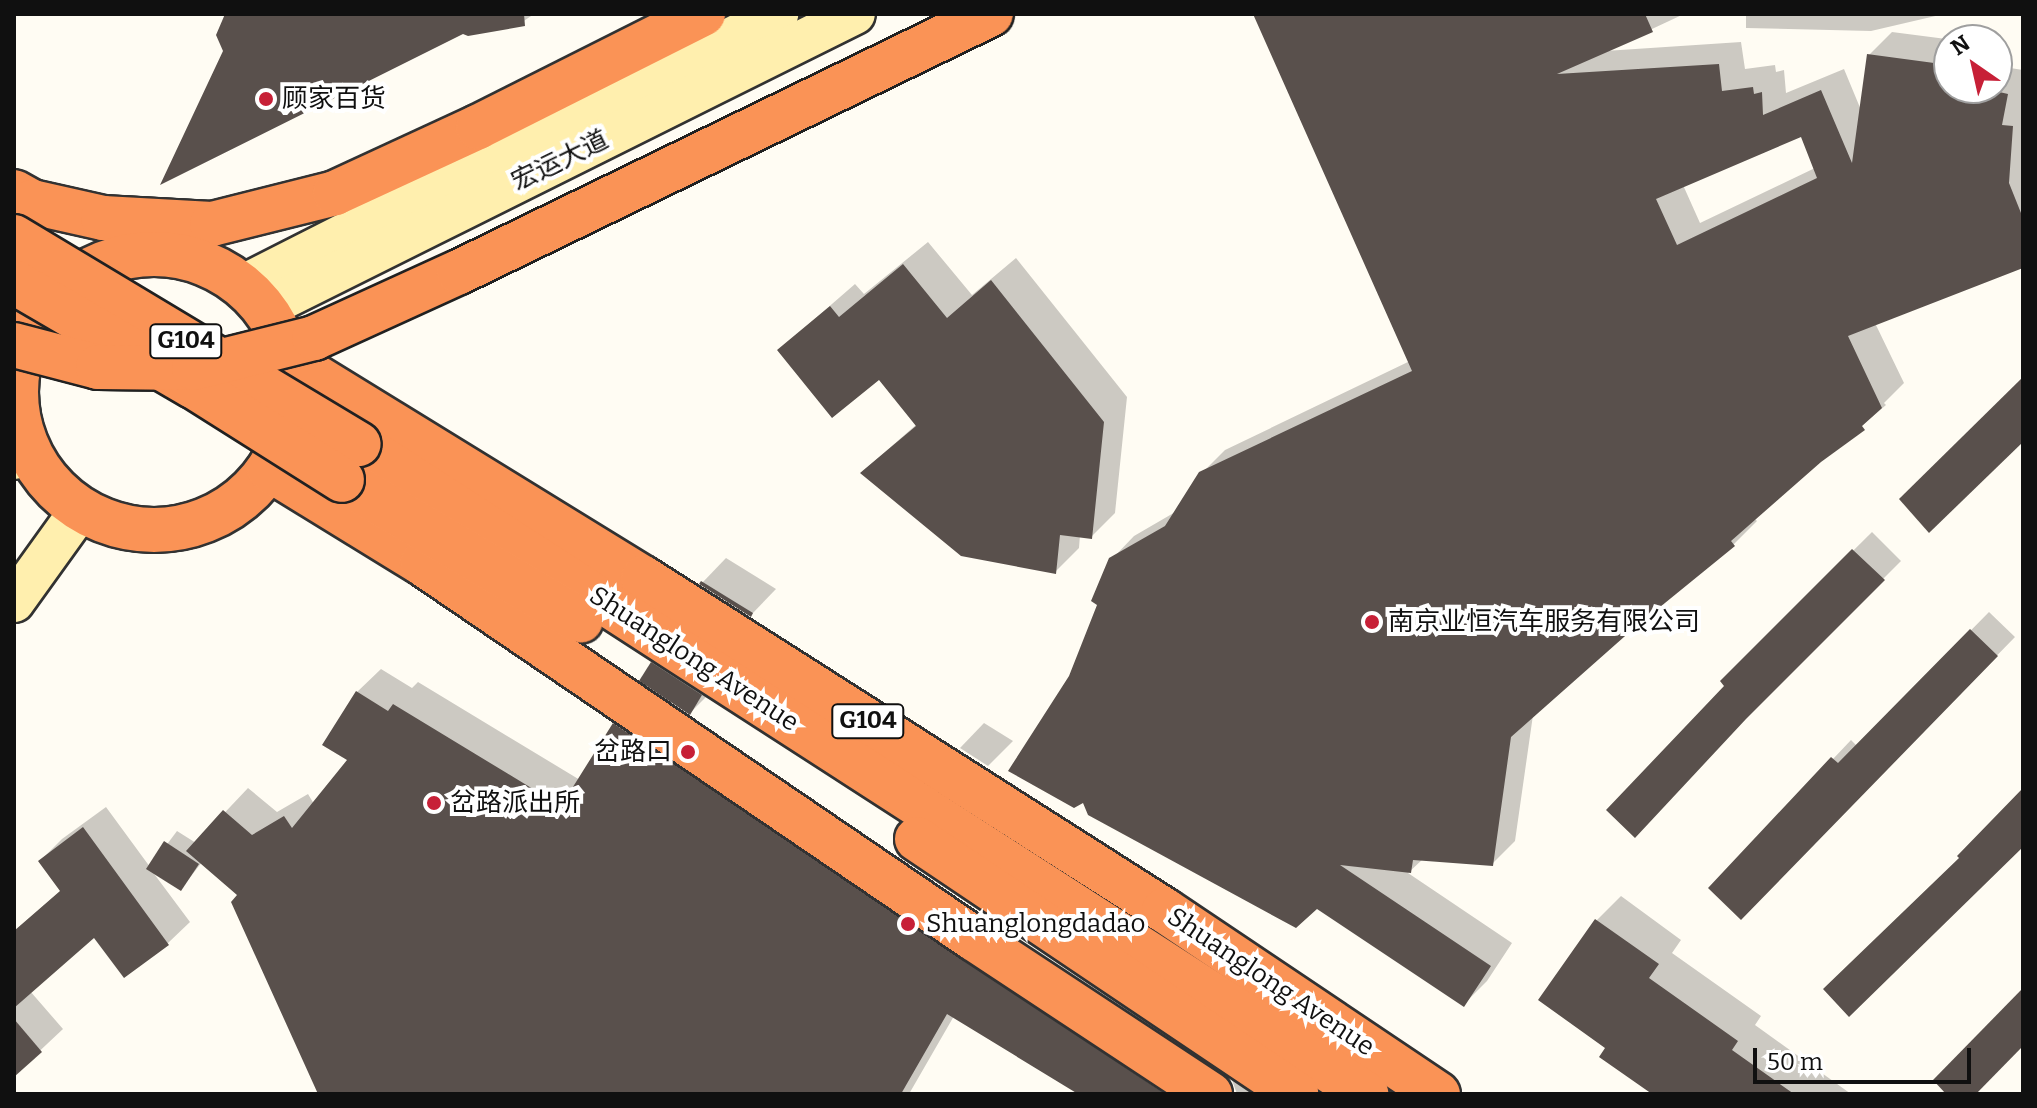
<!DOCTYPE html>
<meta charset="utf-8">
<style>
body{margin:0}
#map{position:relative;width:2037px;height:1108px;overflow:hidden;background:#fffcf3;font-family:Bitter,"Noto Sans SC",serif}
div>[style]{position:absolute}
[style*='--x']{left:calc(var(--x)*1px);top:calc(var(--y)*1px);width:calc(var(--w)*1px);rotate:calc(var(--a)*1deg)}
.shadow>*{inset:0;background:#0003}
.building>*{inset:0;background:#59504c}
.roads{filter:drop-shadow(2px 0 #323232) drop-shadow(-2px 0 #323232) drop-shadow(0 2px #323232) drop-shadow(0 -2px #323232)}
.secondary>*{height:40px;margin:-20px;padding:0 20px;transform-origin:20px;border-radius:20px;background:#ffefae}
.highway>*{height:44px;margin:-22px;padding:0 22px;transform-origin:22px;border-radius:22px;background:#fa9356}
.highway>.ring{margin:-22px;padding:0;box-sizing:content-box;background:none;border:44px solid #fa9356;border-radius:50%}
.bridges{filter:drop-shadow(2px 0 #212121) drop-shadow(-2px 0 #212121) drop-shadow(0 2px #212121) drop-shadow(0 -2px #212121)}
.highway-bridge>*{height:44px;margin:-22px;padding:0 22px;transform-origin:22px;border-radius:22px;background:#fa9356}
.dots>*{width:22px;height:22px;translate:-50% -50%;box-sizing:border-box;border:4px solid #fff;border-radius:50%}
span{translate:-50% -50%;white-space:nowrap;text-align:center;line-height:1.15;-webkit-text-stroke:8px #fff;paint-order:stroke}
.shield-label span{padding:2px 6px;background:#fff;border:2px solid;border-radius:6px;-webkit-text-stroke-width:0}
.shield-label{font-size:24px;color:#101010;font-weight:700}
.poi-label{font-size:26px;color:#101010}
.left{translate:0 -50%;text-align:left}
.right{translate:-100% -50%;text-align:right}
.street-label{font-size:26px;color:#101010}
.frame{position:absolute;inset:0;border:16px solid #101010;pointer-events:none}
.north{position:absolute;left:1933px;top:24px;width:80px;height:80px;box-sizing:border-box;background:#fff;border:2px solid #9f9f9f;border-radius:50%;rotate:326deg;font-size:22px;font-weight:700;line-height:32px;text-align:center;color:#101010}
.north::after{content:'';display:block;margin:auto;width:28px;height:36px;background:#c72037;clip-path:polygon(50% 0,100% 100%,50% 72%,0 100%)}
.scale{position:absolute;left:1753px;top:1048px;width:218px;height:36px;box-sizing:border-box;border:4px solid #101010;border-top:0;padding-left:10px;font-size:24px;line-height:28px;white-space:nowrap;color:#101010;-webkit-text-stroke:6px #fff;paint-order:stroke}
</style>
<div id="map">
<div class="shadow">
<i style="clip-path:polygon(227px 14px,534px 14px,518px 25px,463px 32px,225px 52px)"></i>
<i style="clip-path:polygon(evenodd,1255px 14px,1684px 14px,1605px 51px,1741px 42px,1745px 69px,1775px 65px,1776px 72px,1784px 70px,1786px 93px,1844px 69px,1861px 110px,1869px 55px,1892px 32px,1954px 40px,1949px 40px,1949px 88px,1997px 88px,1997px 46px,2006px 47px,2004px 67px,2023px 70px,2023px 266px,1875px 323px,1904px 383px,1884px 403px,1886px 405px,1754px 518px,1757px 521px,1734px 544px,1632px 627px,1533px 715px,1515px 841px,1492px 864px,1423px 859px,1408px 873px,1512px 943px,1487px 981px,1464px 1004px,1071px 677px,1100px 604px,1111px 560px,1134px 536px,1177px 511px,1201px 474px,1225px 450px,1410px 361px,1255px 14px,1802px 134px,1815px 168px,1700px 223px,1683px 185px,1802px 134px)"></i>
<i style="clip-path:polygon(1746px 14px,1944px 14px,1871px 31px,1746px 28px)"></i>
<i style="clip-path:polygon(928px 242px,972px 295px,1016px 258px,1127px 397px,1115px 513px,1091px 537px,1080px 535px,1079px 548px,1055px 572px,862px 472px,917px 424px,879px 377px,779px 350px,855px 284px,864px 294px)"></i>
<i style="clip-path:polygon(1872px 532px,1901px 561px,1764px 698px,1727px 686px,1722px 681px)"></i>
<i style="clip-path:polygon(726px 558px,776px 589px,751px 615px,702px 583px)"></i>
<i style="clip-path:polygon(1989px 612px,2015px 637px,1741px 918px,1833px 759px,1851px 740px,1857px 746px)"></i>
<i style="clip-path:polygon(676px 639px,714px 689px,690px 713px,652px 663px)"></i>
<i style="clip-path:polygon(381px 669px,412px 688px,418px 682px,580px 780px,614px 724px,638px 701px,1227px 1094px,1082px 1094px,954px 1016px,909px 1094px,320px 1094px,240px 894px,202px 862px,181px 889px,152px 871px,190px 922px,168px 943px,124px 975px,95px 935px,30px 991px,63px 1029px,14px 1075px,14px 931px,62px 890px,40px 861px,62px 839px,106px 807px,150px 867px,177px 831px,196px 843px,248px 788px,277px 812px,308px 794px,314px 804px,350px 760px,357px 692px)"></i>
<i style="clip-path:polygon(984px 723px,1013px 741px,988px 766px,960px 748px)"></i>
<i style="clip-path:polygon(1621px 896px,1681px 940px,1672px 953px,1761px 1016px,1755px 1025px,1851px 1094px,1655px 1094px,1608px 1047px,1597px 920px)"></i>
<i style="clip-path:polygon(1255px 1057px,1313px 1094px,1237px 1094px,1232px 1080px)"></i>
</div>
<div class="building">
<i style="clip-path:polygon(225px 14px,524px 14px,525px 26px,468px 36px,463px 34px,160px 185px,223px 51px,216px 35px)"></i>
<i style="clip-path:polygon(evenodd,1253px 14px,1645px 14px,1653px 32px,1557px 74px,1719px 64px,1722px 91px,1753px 87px,1754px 94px,1762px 92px,1763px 115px,1821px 90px,1852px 163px,1867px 54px,1949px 65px,1949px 88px,1982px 88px,2008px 94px,2002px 125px,2013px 126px,2009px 183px,2023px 218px,2023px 268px,1848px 336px,1882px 408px,1862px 426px,1865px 430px,1821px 462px,1731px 541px,1735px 546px,1633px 629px,1511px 737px,1493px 866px,1413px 860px,1411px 873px,1340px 865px,1491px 966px,1464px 1007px,1317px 909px,1296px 928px,1088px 815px,1083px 803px,1074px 808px,1008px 771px,1069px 676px,1097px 605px,1091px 601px,1109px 558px,1165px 526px,1199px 472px,1412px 371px,1253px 14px,1801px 137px,1817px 178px,1677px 245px,1656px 199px,1801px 137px)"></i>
<i style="clip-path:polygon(903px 264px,947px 318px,991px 280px,1104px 422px,1092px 539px,1060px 535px,1056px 574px,961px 556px,860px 473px,916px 426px,879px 380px,832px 418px,777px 350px,830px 306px,839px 317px)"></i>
<i style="clip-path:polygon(2023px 377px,2023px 442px,1929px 533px,1899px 499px)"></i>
<i style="clip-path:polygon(1852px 549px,1885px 580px,1746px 719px,1635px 838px,1606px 810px,1724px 686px,1720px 681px)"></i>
<i style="clip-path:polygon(701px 581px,753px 613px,751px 617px,699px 584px)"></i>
<i style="clip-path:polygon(1970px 629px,1998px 656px,1741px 920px,1708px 888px,1831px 757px,1838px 763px)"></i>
<i style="clip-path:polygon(651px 662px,702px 695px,690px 715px,639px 681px)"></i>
<i style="clip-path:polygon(356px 691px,388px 711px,393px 704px,561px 806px,613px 723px,1165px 1094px,1078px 1094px,947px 1014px,901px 1094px,318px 1094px,231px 902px,237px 895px,186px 851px,223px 810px,252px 835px,284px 816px,292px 828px,347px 760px,322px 745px)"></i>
<i style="clip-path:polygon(2023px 788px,2023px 847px,1849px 1017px,1823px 989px,1959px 858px,1957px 856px)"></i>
<i style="clip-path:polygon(83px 827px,169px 945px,124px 978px,94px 938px,14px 1008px,14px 931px,60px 891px,38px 861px)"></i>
<i style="clip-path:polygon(164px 841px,199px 864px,181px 891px,146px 869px)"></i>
<i style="clip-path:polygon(1595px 919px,1659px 964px,1649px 978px,1738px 1041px,1732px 1050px,1794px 1094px,1652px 1094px,1599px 1057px,1605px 1048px,1538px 1000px)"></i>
<i style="clip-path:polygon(2023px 988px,2023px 1046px,1976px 1094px,1946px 1094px,1933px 1080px)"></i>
<i style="clip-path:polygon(14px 1019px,42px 1052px,14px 1077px)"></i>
</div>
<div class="roads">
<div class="secondary">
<i style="--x:243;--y:285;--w:600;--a:-26.86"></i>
<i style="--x:265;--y:308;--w:659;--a:-26.49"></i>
<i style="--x:14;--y:459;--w:20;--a:-60"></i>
<i style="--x:14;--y:602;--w:113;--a:-54.3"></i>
</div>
<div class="highway">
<i style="--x:14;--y:192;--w:21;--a:29"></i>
<i style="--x:32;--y:202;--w:73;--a:12.7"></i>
<i style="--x:103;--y:218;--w:109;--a:3.2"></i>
<i style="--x:212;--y:224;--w:127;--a:-14.1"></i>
<i style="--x:335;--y:193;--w:157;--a:-24.8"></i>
<i style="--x:478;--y:127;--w:252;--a:-26.7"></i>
<i class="ring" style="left:16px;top:254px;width:232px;height:232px"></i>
<i style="--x:290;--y:361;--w:414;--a:31.6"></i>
<i style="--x:643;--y:578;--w:618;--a:32.51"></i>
<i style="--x:1164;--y:910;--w:330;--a:33.9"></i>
<i style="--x:359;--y:444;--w:1199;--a:32.84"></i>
<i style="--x:269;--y:469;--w:180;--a:31.6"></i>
<i style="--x:422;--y:563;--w:667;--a:34.24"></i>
<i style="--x:973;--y:938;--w:284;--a:33.4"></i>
<i style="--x:342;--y:480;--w:277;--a:30.5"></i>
<i style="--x:917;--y:839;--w:457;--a:33.9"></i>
</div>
</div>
<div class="bridges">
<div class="highway-bridge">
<i style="--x:14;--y:237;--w:402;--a:31"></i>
<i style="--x:14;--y:282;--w:207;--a:30.2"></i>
<i style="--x:193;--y:386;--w:176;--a:32.2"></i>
<i style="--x:14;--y:345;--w:87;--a:14.7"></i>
<i style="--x:98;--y:367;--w:96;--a:0.6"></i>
<i style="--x:194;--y:368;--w:124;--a:-14"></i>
<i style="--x:314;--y:338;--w:159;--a:-24.5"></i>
<i style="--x:459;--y:272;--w:591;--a:-25.87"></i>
</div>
</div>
<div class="dots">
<i style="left:266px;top:99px;background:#c72037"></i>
<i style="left:1372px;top:622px;background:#c72037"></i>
<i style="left:688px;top:752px;background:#c72037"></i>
<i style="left:434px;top:803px;background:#c72037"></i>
<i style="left:908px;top:924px;background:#c72037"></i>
</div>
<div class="shield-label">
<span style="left:186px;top:341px">G104</span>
<span style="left:868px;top:721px">G104</span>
</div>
<div class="poi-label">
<span class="left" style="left:282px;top:99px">顾家百货</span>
<span class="left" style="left:1388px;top:622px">南京业恒汽车服务有限公司</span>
<span class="right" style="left:672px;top:752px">岔路口</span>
<span class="left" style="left:450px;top:803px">岔路派出所</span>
<span class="left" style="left:926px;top:924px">Shuanglongdadao</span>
</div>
<div class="street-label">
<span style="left:560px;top:161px;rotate:-26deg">宏运大道</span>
<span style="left:694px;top:659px;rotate:33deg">Shuanglong Avenue</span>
<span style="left:1271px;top:982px;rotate:34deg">Shuanglong Avenue</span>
</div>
<div class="frame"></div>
<div class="north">N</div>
<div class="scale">50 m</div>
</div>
